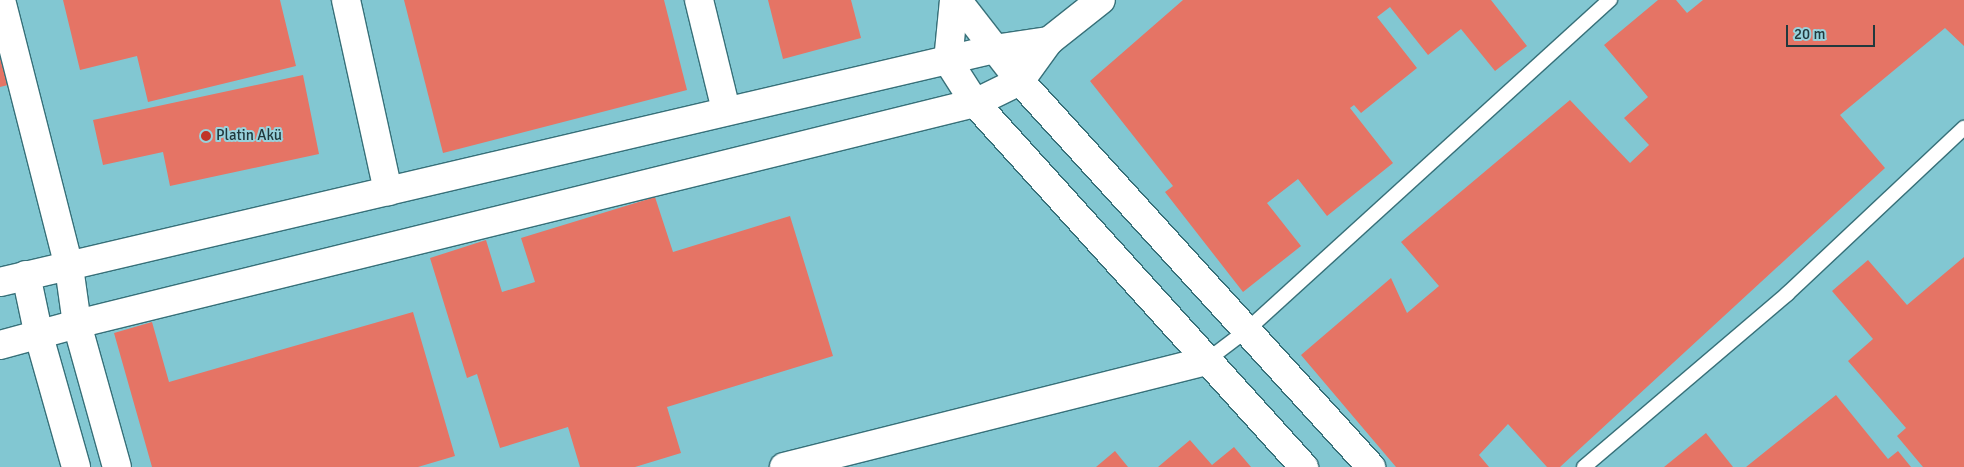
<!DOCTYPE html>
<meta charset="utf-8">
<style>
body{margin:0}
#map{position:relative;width:1964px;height:467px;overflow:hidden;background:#98d2dc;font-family:Signika,sans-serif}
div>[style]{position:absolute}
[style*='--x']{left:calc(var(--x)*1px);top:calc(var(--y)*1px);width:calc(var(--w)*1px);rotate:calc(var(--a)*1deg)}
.built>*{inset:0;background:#82c7d2}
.building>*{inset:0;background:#e57465}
.roads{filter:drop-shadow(1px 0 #377079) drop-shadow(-1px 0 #377079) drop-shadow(0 1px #377079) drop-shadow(0 -1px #377079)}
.lane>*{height:14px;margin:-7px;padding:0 7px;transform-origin:7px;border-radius:7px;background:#fff}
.street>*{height:28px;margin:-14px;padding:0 14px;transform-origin:14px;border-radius:14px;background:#fff}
.secondary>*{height:28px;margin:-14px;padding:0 14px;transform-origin:14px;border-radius:14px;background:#fff}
.dots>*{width:14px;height:14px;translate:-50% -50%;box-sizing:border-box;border:2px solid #98d2dc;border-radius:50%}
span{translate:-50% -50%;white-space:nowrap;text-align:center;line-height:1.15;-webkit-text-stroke:4px #98d2dc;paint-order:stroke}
.poi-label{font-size:15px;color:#21393d}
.left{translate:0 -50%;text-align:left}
.scale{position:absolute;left:1786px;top:25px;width:89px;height:22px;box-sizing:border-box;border:2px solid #21393d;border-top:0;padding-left:6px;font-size:15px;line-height:18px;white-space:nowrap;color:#21393d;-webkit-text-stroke:4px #98d2dc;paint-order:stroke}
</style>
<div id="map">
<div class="built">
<i style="clip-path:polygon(0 0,1964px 0,1964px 467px,0 467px)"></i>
</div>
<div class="building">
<i style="clip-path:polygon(63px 0,280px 0,296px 66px,148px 102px,137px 56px,80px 70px)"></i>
<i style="clip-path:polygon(404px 0,664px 0,687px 90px,443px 153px)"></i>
<i style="clip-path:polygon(768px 0,851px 0,861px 38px,783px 59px)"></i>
<i style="clip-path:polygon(1183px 0,1491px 0,1527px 46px,1495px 71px,1461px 29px,1428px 55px,1390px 7px,1377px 17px,1417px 68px,1361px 113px,1354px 105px,1350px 108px,1393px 163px,1327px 216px,1298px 179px,1267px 203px,1301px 246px,1243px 292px,1165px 192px,1173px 186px,1090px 81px)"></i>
<i style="clip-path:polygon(1658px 0,1676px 0,1687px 13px,1703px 0,1964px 0,1964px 46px,1945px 28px,1840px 115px,1885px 168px,1560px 467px,1547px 467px,1508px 424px,1479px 455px,1489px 467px,1396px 467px,1301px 355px,1391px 278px,1407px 313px,1439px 286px,1401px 242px,1570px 100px,1630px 163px,1649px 145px,1624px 118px,1648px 97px,1604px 45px)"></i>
<i style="clip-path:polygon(0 58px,8px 85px,0 87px)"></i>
<i style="clip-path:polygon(303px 75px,319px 154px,170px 186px,163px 152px,103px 165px,93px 120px)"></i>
<i style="clip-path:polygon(655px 197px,673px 252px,790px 216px,833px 356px,667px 407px,681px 453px,635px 467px,580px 467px,568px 427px,500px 448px,477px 374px,467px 378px,430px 258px,486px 240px,502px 292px,535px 282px,521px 238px)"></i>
<i style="clip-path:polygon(1964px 257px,1964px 467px,1923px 467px,1897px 436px,1906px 428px,1848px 361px,1873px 339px,1832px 291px,1868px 260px,1907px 305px)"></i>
<i style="clip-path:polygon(413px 312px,455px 456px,418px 467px,152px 467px,114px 333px,152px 322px,169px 382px)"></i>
<i style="clip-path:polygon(1836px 395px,1888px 459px,1898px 451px,1911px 467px,1746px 467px)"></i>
<i style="clip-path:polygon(1706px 433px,1733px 467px,1664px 467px)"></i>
<i style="clip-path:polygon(1190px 440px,1212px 465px,1234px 447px,1251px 467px,1158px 467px)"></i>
<i style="clip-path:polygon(1115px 451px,1128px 467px,1096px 467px)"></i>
</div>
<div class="roads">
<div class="lane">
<i style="--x:1206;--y:361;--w:51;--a:-37.1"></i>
<i style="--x:1247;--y:330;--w:491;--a:-42.3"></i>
<i style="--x:1584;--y:467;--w:267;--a:-40.4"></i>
<i style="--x:1787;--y:294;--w:243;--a:-43.2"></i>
</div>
<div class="street">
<i style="--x:1;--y:0;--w:276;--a:75.7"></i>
<i style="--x:346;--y:0;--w:196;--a:77.6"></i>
<i style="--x:699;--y:0;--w:113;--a:76.2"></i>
<i style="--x:784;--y:467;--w:435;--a:-14.1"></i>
</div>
<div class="secondary">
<i style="--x:954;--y:0;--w:61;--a:95.6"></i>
<i style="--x:948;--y:61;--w:50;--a:57.3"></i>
<i style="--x:975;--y:103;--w:491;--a:47.9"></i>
<i style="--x:957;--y:0;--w:103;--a:52.1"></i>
<i style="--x:1020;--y:81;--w:522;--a:47.72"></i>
<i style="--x:69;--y:267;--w:58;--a:82"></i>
<i style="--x:77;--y:324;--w:148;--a:74.4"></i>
<i style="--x:26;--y:275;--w:62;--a:78"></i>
<i style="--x:39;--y:336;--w:136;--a:74.2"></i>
<i style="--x:0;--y:282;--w:1021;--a:-13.19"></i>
<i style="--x:994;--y:49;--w:56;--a:-8.3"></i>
<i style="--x:0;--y:345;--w:80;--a:-15.3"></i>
<i style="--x:77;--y:324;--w:925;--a:-13.83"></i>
<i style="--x:975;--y:103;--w:50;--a:-26.1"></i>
<i style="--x:1020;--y:81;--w:49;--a:-54.1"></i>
<i style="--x:1049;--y:41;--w:66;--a:-38.3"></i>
</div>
</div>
<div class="dots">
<i style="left:206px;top:136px;background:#c13428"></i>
</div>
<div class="poi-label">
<span class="left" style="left:216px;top:136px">Platin Akü</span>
</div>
<div class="scale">20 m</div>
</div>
